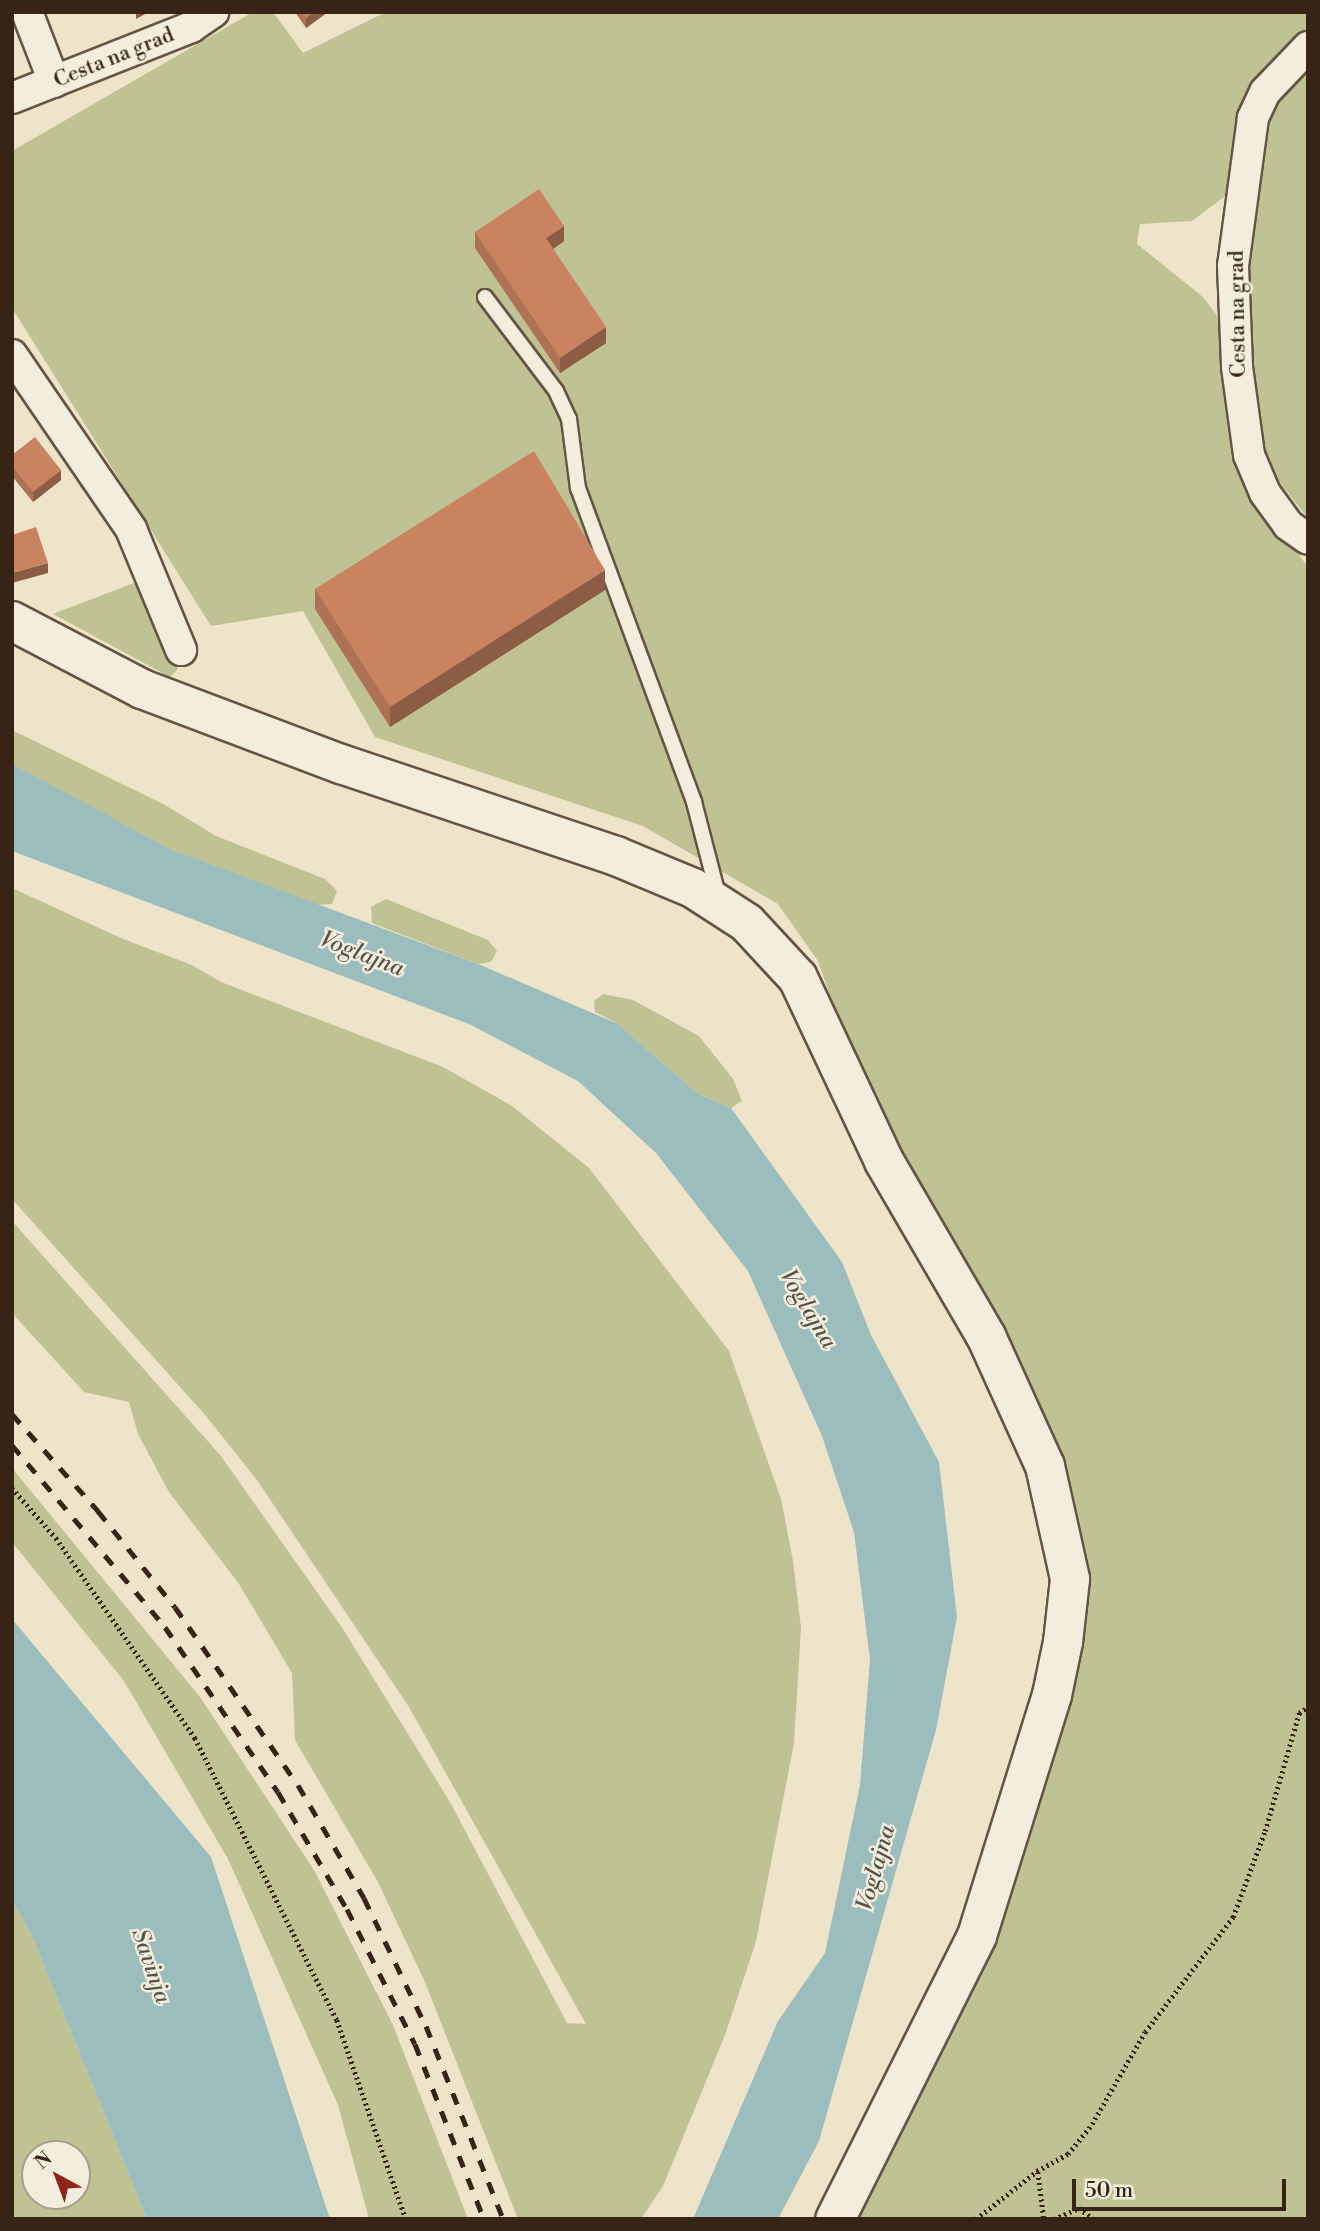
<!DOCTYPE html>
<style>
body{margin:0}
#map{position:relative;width:1320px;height:2231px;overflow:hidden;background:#ede4ca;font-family:"Libre Bodoni",serif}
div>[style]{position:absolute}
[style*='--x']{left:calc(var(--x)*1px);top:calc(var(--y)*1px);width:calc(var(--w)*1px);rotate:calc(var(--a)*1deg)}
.green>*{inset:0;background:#bfc292}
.water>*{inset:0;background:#9bbdbe}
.path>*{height:4.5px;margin-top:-2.25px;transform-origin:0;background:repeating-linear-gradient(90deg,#382416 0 2px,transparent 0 5.5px)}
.roads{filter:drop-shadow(2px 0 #655443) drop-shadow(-2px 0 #655443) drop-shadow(0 2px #655443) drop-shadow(0 -2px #655443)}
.lane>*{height:14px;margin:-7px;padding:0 7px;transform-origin:7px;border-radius:7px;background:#f3eddd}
.street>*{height:30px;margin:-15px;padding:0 15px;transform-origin:15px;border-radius:15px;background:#f3eddd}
.secondary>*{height:38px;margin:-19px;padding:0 19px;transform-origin:19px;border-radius:19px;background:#f3eddd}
.rail>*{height:5px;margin-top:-2.5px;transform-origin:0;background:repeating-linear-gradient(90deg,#382416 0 12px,transparent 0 24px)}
.wall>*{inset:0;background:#ad7153}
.shaded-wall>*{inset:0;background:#8d5c44}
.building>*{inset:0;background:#c98361}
span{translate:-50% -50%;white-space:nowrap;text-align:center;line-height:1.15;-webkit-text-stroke:5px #f3eddd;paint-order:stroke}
.street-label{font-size:21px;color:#382416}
.water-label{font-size:23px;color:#565248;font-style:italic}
.frame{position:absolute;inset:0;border:14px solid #382416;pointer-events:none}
.north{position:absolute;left:21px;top:2140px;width:70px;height:70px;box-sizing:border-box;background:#f3eddd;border:2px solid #a89d8d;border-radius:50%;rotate:319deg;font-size:19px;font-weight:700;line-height:28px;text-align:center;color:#382416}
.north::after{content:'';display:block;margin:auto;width:24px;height:32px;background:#8f2418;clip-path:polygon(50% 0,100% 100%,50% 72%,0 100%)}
.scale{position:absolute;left:1072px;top:2179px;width:214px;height:32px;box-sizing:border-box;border:4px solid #382416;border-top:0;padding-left:9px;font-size:21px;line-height:24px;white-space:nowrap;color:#382416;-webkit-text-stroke:5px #f3eddd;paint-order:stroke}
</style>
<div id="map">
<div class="green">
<i style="clip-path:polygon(253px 12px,273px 12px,303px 53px,386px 12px,1308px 12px,1308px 31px,1278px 58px,1237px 117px,1228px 194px,1192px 221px,1140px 224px,1137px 244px,1203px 297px,1225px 326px,1252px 492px,1308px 567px,1308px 2219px,852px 2219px,974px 1987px,1045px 1781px,1071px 1680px,1061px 1464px,1001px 1322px,863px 1092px,818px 961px,778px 904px,643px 826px,375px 737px,303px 611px,211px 626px,12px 308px,12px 151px)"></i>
<i style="clip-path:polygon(1308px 63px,1308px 518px,1272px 473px,1261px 441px,1247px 298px,1256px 184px,1270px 103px)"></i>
<i style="clip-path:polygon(134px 583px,178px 669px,170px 677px,53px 614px)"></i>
<i style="clip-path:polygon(12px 730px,165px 805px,216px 836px,325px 879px,337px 891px,332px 904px,313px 905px,172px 850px,19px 769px,12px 764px)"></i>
<i style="clip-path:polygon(12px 888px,123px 939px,192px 965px,221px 982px,443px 1067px,512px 1106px,589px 1168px,729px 1351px,781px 1499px,793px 1561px,801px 1628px,794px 1743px,756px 1941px,725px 2035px,663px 2186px,641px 2219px,518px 2219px,425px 1982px,378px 1882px,295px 1740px,292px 1673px,239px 1584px,169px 1492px,138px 1434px,129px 1402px,84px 1392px,12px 1313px,12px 1221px,221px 1456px,343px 1629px,450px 1802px,567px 2023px,586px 2024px,409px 1707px,257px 1480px,206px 1416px,12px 1199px)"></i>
<i style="clip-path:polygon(386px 899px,488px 940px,497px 951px,491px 962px,478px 964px,372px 923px,371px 907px)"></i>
<i style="clip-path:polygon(603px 994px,633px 1000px,699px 1036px,733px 1079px,742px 1101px,731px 1108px,698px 1094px,618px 1024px,595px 1012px,594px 1001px)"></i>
<i style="clip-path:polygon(12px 1468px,200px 1697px,314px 1870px,393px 2025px,468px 2219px,369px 2219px,338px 2105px,228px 1859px,124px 1681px,12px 1542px)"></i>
<i style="clip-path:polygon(evenodd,12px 1900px,34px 1940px,147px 2219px,12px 2219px,12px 1900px,35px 2154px,77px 2154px,77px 2196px,35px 2196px,35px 2154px)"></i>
</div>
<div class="water">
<i style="clip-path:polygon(12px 764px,172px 850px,478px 964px,618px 1024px,698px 1094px,731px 1108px,842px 1262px,871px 1335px,939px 1462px,957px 1617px,936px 1730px,819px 2141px,778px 2219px,693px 2219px,778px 2021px,825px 1953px,860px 1785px,870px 1660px,854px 1532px,822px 1436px,748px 1271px,656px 1153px,578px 1081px,469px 1024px,12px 851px)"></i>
<i style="clip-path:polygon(12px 1619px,211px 1857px,330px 2219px,147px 2219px,34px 1940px,12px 1900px)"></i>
</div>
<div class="path">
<i style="--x:12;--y:1488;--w:67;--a:48.7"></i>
<i style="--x:56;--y:1538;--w:244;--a:55.2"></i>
<i style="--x:195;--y:1738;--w:316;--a:63.3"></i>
<i style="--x:337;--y:2020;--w:211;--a:70.9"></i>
<i style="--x:1038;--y:2172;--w:47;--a:82.7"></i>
<i style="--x:976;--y:2219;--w:78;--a:-38.2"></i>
<i style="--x:1037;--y:2171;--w:35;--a:-29"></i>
<i style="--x:1068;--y:2154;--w:38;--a:-51"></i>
<i style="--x:1092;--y:2124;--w:106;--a:-60.1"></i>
<i style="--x:1145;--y:2032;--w:145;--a:-52.6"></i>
<i style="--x:1233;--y:1917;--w:92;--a:-69.6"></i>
<i style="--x:1265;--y:1831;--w:123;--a:-73.9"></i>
<i style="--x:1299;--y:1713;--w:11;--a:-34"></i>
<i style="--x:1054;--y:2219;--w:27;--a:-24"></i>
<i style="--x:1079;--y:2208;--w:18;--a:38"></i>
</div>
<div class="roads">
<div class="lane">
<i style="--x:485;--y:297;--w:118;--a:52.9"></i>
<i style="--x:556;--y:391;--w:31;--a:65"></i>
<i style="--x:569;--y:419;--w:70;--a:82.6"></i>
<i style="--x:578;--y:488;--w:335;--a:69.7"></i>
<i style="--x:694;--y:802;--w:96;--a:75.5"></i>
</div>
<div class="street">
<i style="--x:27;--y:12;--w:75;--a:68.9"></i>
<i style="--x:1308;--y:47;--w:62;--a:133.7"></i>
<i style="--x:1265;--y:92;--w:29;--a:115"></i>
<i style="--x:1253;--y:118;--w:149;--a:97.7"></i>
<i style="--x:1233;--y:266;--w:101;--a:87.7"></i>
<i style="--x:1237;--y:367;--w:89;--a:82.2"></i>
<i style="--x:1249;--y:455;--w:41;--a:67.2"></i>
<i style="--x:1265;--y:493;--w:39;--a:54"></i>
<i style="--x:1288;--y:525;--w:24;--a:35"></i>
<i style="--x:12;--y:98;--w:193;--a:-21.6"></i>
<i style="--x:191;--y:27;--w:27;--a:-34"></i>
<i style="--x:12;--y:355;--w:211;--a:55.6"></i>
<i style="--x:131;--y:529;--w:131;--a:67.5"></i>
</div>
<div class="secondary">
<i style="--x:12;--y:621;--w:147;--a:27.6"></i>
<i style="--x:142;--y:689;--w:213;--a:20.7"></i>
<i style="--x:341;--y:764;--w:290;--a:18.5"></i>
<i style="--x:616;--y:856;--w:83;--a:22.6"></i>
<i style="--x:693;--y:888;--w:64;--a:32.9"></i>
<i style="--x:747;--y:923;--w:75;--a:47.2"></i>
<i style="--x:798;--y:978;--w:202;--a:64.8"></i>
<i style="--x:884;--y:1161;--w:203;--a:59.8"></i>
<i style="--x:986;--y:1336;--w:143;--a:65.6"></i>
<i style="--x:1045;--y:1466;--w:116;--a:77.5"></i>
<i style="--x:1070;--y:1579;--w:63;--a:96.3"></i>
<i style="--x:1063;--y:1642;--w:54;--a:101.7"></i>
<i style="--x:1052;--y:1695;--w:252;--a:107.3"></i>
<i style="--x:977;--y:1936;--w:317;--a:116.6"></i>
</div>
</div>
<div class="rail">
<i style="--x:12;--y:1414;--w:130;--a:48.4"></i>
<i style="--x:98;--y:1511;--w:123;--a:51.3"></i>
<i style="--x:175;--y:1607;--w:216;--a:55.4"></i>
<i style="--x:298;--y:1785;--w:131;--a:59.7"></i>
<i style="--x:364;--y:1898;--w:142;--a:64.2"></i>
<i style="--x:426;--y:2026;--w:208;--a:68.2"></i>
<i style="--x:12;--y:1445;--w:238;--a:49.9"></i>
<i style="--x:165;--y:1627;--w:200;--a:55.6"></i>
<i style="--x:278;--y:1792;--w:136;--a:59.5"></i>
<i style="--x:347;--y:1909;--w:151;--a:63.3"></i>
<i style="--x:415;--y:2044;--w:188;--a:68.5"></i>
</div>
<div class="wall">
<i style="clip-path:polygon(295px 12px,328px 12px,306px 28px)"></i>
<i style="clip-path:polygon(475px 232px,564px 241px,553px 249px,606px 343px,560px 373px,475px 248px)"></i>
<i style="clip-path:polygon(12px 455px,61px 480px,33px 502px,12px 476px)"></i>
<i style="clip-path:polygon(315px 589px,605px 590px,390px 727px,315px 609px)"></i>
</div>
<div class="shaded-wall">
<i style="clip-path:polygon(136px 12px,149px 12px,136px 19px)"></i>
<i style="clip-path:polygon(314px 12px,328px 12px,306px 28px,306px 18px)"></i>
<i style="clip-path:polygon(564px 226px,564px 241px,546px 254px,546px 238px)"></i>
<i style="clip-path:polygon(606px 327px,606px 343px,560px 373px,560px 358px)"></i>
<i style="clip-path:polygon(61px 470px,61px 480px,33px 502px,33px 492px)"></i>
<i style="clip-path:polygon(48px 563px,48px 573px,12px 583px,12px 573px)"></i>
<i style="clip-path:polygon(605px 570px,605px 590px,390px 727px,390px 707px)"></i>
</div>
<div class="building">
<i style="clip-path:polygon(302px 12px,314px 12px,306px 18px)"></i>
<i style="clip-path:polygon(539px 189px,564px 226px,546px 238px,606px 327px,560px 358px,475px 232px)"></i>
<i style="clip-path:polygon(35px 437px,61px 470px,33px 492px,12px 466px,12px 455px)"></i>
<i style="clip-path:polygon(534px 451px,605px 570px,390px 707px,315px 589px)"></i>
<i style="clip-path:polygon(36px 527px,48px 563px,12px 573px,12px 535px)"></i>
</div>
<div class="street-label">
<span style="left:114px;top:58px;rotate:-22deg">Cesta na grad</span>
<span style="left:1238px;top:314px;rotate:-91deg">Cesta na grad</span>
</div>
<div class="water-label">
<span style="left:362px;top:954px;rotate:21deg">Voglajna</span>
<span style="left:808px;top:1309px;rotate:59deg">Voglajna</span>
<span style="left:876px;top:1868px;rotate:-74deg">Voglajna</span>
<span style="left:151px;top:1966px;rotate:71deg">Savinja</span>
</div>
<div class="frame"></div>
<div class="north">N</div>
<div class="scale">50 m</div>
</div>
